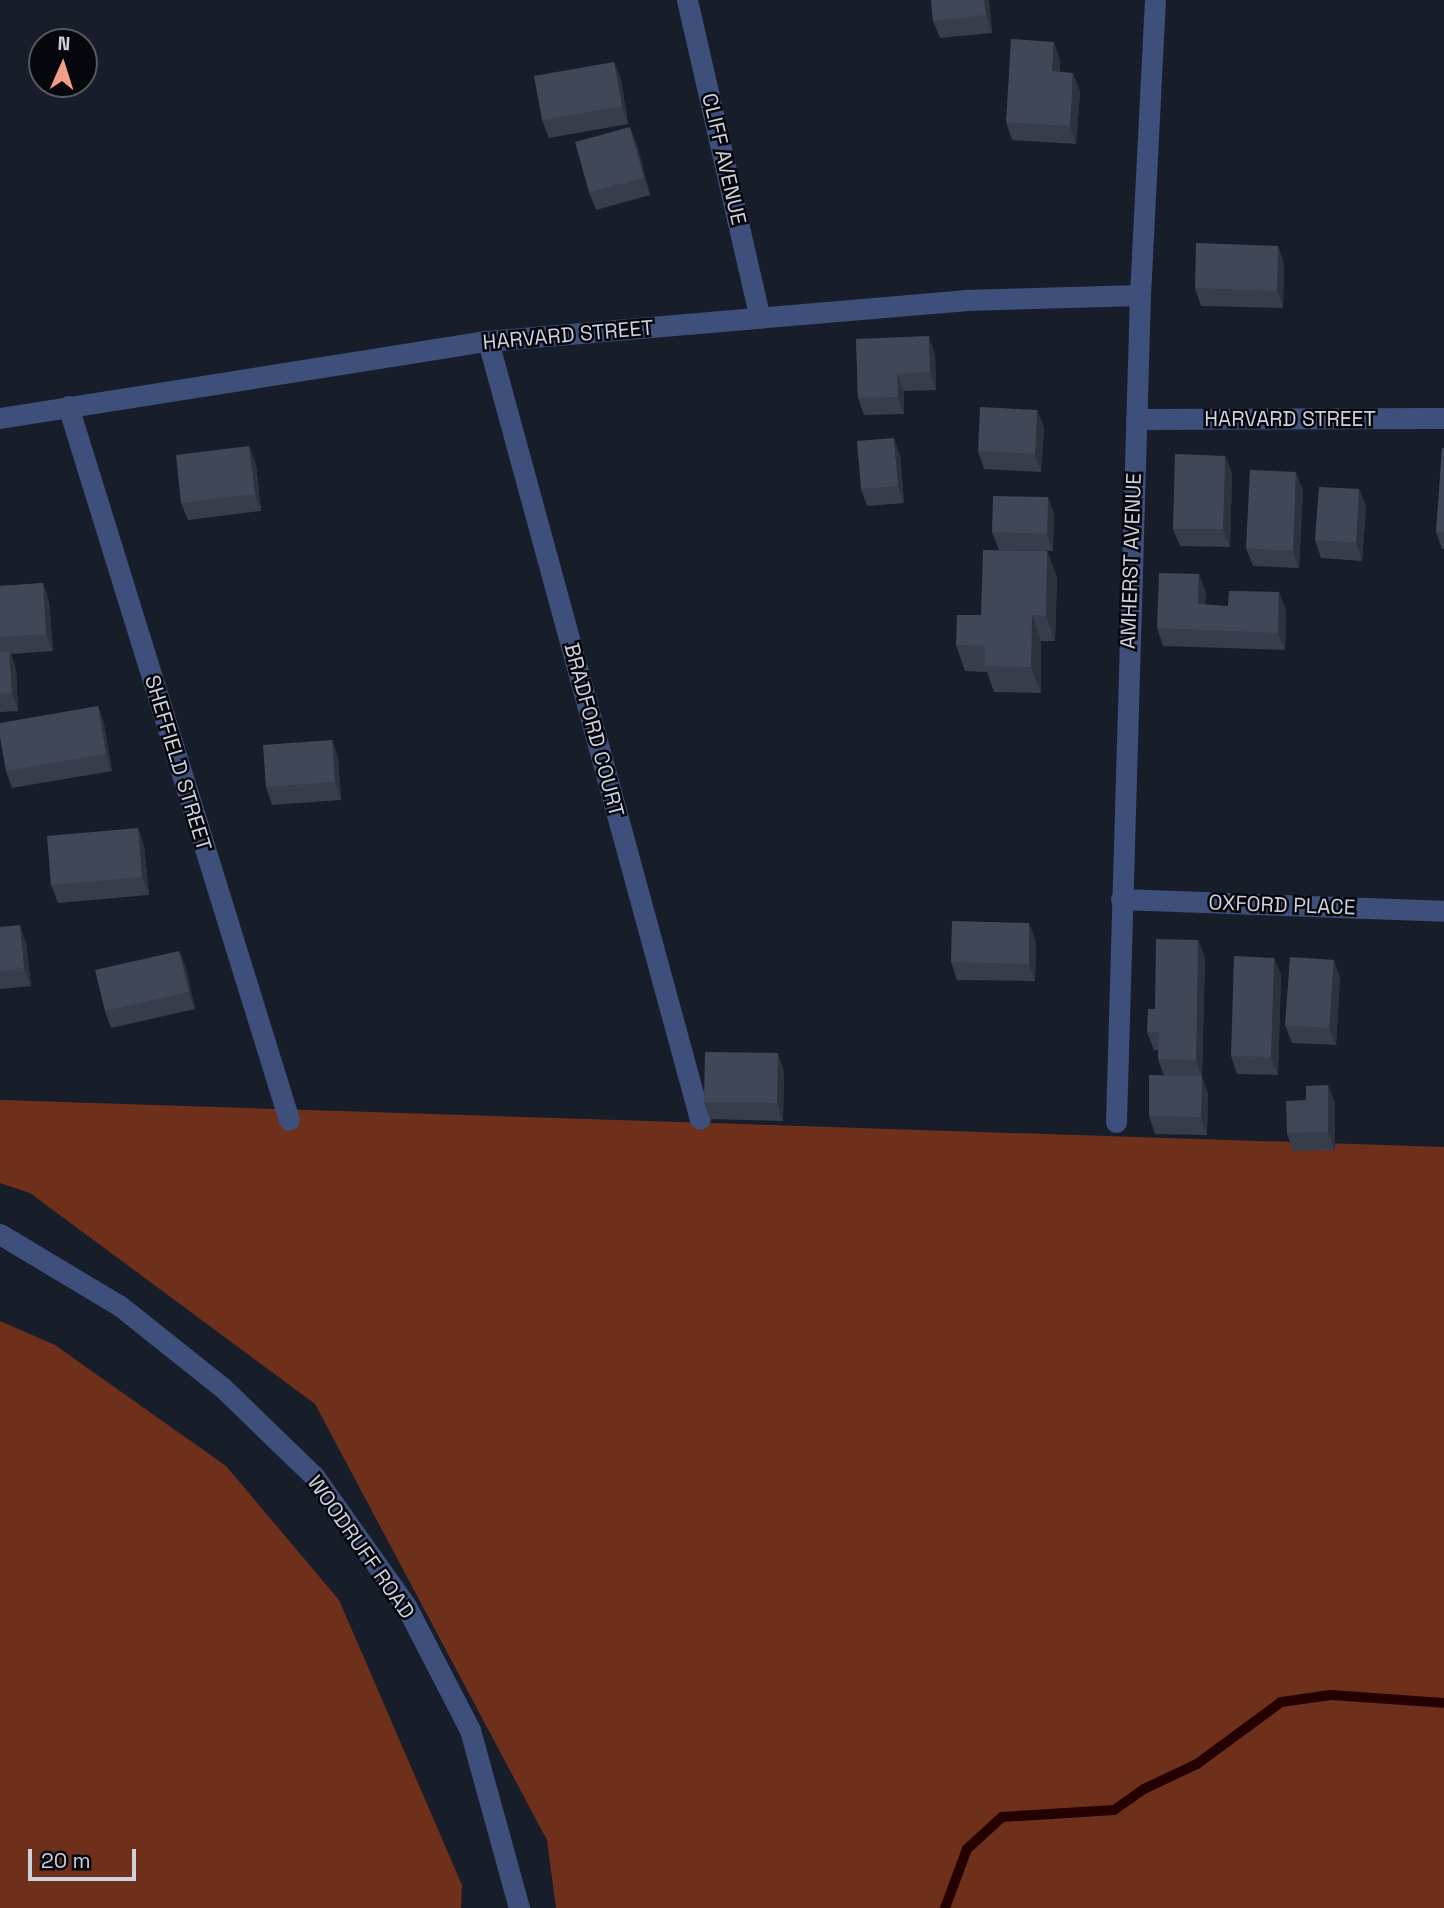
<!DOCTYPE html>
<style>
body{margin:0}
#map{position:relative;width:1444px;height:1908px;overflow:hidden;background:#181d2a;font-family:"Space Grotesk",sans-serif}
div>[style]{position:absolute}
[style*='--x']{left:calc(var(--x)*1px);top:calc(var(--y)*1px);width:calc(var(--w)*1px);rotate:calc(var(--a)*1deg)}
.green>*{inset:0;background:#6e301b}
.stream>*{height:10px;margin:-5px;padding:0 5px;transform-origin:5px;border-radius:5px;background:#240100}
.minor>*{height:21px;margin:-10.5px;padding:0 10.5px;transform-origin:10.5px;border-radius:10.5px;background:#3e4f7c}
.wall>*{inset:0;background:#373d4a}
.shaded-wall>*{inset:0;background:#2d323c}
.building>*{inset:0;background:#404756}
span{translate:-50% -50%;white-space:nowrap;text-align:center;line-height:1.15;-webkit-text-stroke:5px #06070d;paint-order:stroke}
.street-label{font-size:21px;color:#cfd2dc}
.north{position:absolute;left:28px;top:28px;width:70px;height:70px;box-sizing:border-box;background:#06070d;border:2px solid #565860;border-radius:50%;rotate:3deg;font-size:19px;font-weight:700;line-height:28px;text-align:center;color:#cfd2dc}
.north::after{content:'';display:block;margin:auto;width:24px;height:32px;background:#f39f83;clip-path:polygon(50% 0,100% 100%,50% 72%,0 100%)}
.scale{position:absolute;left:28px;top:1849px;width:108px;height:32px;box-sizing:border-box;border:4px solid #cfd2dc;border-top:0;padding-left:9px;font-size:21px;line-height:24px;white-space:nowrap;color:#cfd2dc;-webkit-text-stroke:5px #06070d;paint-order:stroke}
</style>
<div id="map">
<div class="green">
<i style="clip-path:polygon(0 1100px,1444px 1147px,1444px 1908px,556px 1908px,547px 1840px,315px 1404px,30px 1193px,0 1183px)"></i>
<i style="clip-path:polygon(0 1321px,55px 1345px,226px 1466px,339px 1600px,462px 1885px,461px 1908px,0 1908px)"></i>
</div>
<div class="stream">
<i style="--x:945;--y:1908;--w:63;--a:-69.6"></i>
<i style="--x:967;--y:1849;--w:47;--a:-42.4"></i>
<i style="--x:1002;--y:1817;--w:112;--a:-3.6"></i>
<i style="--x:1114;--y:1810;--w:37;--a:-35"></i>
<i style="--x:1144;--y:1789;--w:59;--a:-25.3"></i>
<i style="--x:1197;--y:1764;--w:104;--a:-36.4"></i>
<i style="--x:1281;--y:1702;--w:50;--a:-8"></i>
<i style="--x:1331;--y:1695;--w:113;--a:4"></i>
</div>
<div class="minor">
<i style="--x:687;--y:0;--w:326;--a:77.1"></i>
<i style="--x:488;--y:341;--w:806;--a:74.76"></i>
<i style="--x:68;--y:406;--w:747;--a:72.8"></i>
<i style="--x:0;--y:418;--w:494;--a:-9"></i>
<i style="--x:488;--y:341;--w:478;--a:-4.9"></i>
<i style="--x:964;--y:300;--w:176;--a:-1.6"></i>
<i style="--x:1136;--y:419;--w:308;--a:-0.2"></i>
<i style="--x:1121;--y:899;--w:323;--a:2.1"></i>
<i style="--x:1116;--y:1122;--w:827;--a:-88.34"></i>
<i style="--x:1140;--y:295;--w:295;--a:-87.1"></i>
<i style="--x:0;--y:1234;--w:140;--a:31"></i>
<i style="--x:120;--y:1306;--w:130;--a:38.5"></i>
<i style="--x:222;--y:1387;--w:128;--a:44.1"></i>
<i style="--x:314;--y:1476;--w:159;--a:54.7"></i>
<i style="--x:406;--y:1606;--w:140;--a:62.7"></i>
<i style="--x:470;--y:1730;--w:185;--a:74.6"></i>
</div>
<div class="wall">
<i style="clip-path:polygon(931px 0,989px 0,992px 33px,940px 38px,933px 21px)"></i>
<i style="clip-path:polygon(1060px 60px,1060px 72px,1080px 91px,1076px 144px,1012px 140px,1006px 122px)"></i>
<i style="clip-path:polygon(614px 62px,621px 79px,628px 124px,549px 138px,542px 120px)"></i>
<i style="clip-path:polygon(637px 145px,650px 195px,596px 210px,589px 192px)"></i>
<i style="clip-path:polygon(1278px 246px,1284px 264px,1283px 308px,1201px 306px,1195px 288px)"></i>
<i style="clip-path:polygon(856px 339px,935px 354px,936px 390px,904px 391px,904px 414px,864px 415px,858px 398px)"></i>
<i style="clip-path:polygon(1037px 410px,1044px 428px,1041px 472px,984px 469px,978px 451px)"></i>
<i style="clip-path:polygon(1444px 448px,1444px 549px,1442px 549px,1436px 532px)"></i>
<i style="clip-path:polygon(900px 455px,904px 503px,867px 506px,861px 489px)"></i>
<i style="clip-path:polygon(1225px 456px,1232px 473px,1230px 547px,1180px 546px,1173px 529px)"></i>
<i style="clip-path:polygon(256px 464px,261px 511px,188px 520px,181px 503px)"></i>
<i style="clip-path:polygon(1359px 489px,1366px 507px,1362px 561px,1321px 558px,1315px 540px)"></i>
<i style="clip-path:polygon(1303px 490px,1299px 568px,1253px 566px,1246px 548px)"></i>
<i style="clip-path:polygon(1048px 497px,1054px 514px,1053px 551px,999px 550px,992px 532px)"></i>
<i style="clip-path:polygon(1047px 551px,1057px 577px,1055px 641px,1041px 641px,1041px 693px,994px 692px,987px 672px,965px 671px,956px 645px,981px 615px)"></i>
<i style="clip-path:polygon(43px 583px,49px 601px,53px 651px,11px 654px,16px 669px,18px 711px,0 712px,0 586px)"></i>
<i style="clip-path:polygon(1206px 592px,1205px 605px,1286px 610px,1285px 650px,1163px 646px,1157px 628px)"></i>
<i style="clip-path:polygon(98px 706px,104px 724px,112px 771px,12px 788px,6px 771px)"></i>
<i style="clip-path:polygon(332px 740px,338px 758px,341px 800px,272px 805px,266px 787px)"></i>
<i style="clip-path:polygon(138px 828px,144px 846px,149px 895px,58px 903px,51px 885px)"></i>
<i style="clip-path:polygon(0 927px,26px 943px,31px 986px,0 989px)"></i>
<i style="clip-path:polygon(1198px 940px,1205px 958px,1202px 1077px,1208px 1094px,1207px 1135px,1155px 1134px,1149px 1116px,1164px 1076px,1158px 1059px,1158px 1050px,1154px 1050px,1147px 1032px)"></i>
<i style="clip-path:polygon(1036px 941px,1035px 981px,957px 980px,951px 962px)"></i>
<i style="clip-path:polygon(179px 951px,186px 968px,195px 1009px,111px 1028px,105px 1011px)"></i>
<i style="clip-path:polygon(1274px 958px,1281px 975px,1278px 1075px,1237px 1074px,1231px 1056px)"></i>
<i style="clip-path:polygon(1340px 977px,1336px 1045px,1292px 1043px,1285px 1025px)"></i>
<i style="clip-path:polygon(784px 1071px,783px 1121px,710px 1119px,704px 1102px)"></i>
<i style="clip-path:polygon(1328px 1085px,1335px 1103px,1335px 1150px,1293px 1151px,1287px 1133px,1306px 1100px)"></i>
</div>
<div class="shaded-wall">
<i style="clip-path:polygon(984px 0,989px 0,992px 33px,986px 15px)"></i>
<i style="clip-path:polygon(1054px 42px,1060px 60px,1059px 89px,1052px 71px)"></i>
<i style="clip-path:polygon(614px 62px,621px 79px,628px 124px,622px 106px)"></i>
<i style="clip-path:polygon(1073px 73px,1080px 91px,1076px 144px,1070px 126px)"></i>
<i style="clip-path:polygon(630px 127px,637px 145px,650px 195px,644px 178px)"></i>
<i style="clip-path:polygon(1278px 246px,1284px 264px,1283px 308px,1277px 291px)"></i>
<i style="clip-path:polygon(929px 336px,935px 354px,936px 390px,930px 372px)"></i>
<i style="clip-path:polygon(897px 374px,904px 391px,904px 414px,898px 397px)"></i>
<i style="clip-path:polygon(1037px 410px,1044px 428px,1041px 472px,1035px 454px)"></i>
<i style="clip-path:polygon(894px 438px,900px 455px,904px 503px,898px 486px)"></i>
<i style="clip-path:polygon(249px 446px,256px 464px,261px 511px,255px 494px)"></i>
<i style="clip-path:polygon(1225px 456px,1232px 473px,1230px 547px,1223px 529px)"></i>
<i style="clip-path:polygon(1296px 472px,1303px 490px,1299px 568px,1293px 551px)"></i>
<i style="clip-path:polygon(1359px 489px,1366px 507px,1362px 561px,1356px 543px)"></i>
<i style="clip-path:polygon(1048px 497px,1054px 514px,1053px 551px,1047px 534px)"></i>
<i style="clip-path:polygon(1047px 551px,1057px 577px,1055px 641px,1046px 616px)"></i>
<i style="clip-path:polygon(1199px 574px,1206px 592px,1205px 622px,1198px 604px)"></i>
<i style="clip-path:polygon(43px 583px,49px 601px,53px 651px,46px 634px)"></i>
<i style="clip-path:polygon(1279px 592px,1286px 610px,1285px 650px,1278px 633px)"></i>
<i style="clip-path:polygon(1032px 615px,1041px 641px,1041px 693px,1031px 667px)"></i>
<i style="clip-path:polygon(9px 651px,16px 669px,18px 711px,12px 693px)"></i>
<i style="clip-path:polygon(98px 706px,104px 724px,112px 771px,106px 754px)"></i>
<i style="clip-path:polygon(332px 740px,338px 758px,341px 800px,335px 782px)"></i>
<i style="clip-path:polygon(138px 828px,144px 846px,149px 895px,142px 877px)"></i>
<i style="clip-path:polygon(1029px 923px,1036px 941px,1035px 981px,1029px 964px)"></i>
<i style="clip-path:polygon(20px 925px,26px 943px,31px 986px,24px 968px)"></i>
<i style="clip-path:polygon(1198px 940px,1205px 958px,1202px 1077px,1196px 1060px)"></i>
<i style="clip-path:polygon(179px 951px,186px 968px,195px 1009px,189px 992px)"></i>
<i style="clip-path:polygon(1274px 958px,1281px 975px,1278px 1075px,1271px 1057px)"></i>
<i style="clip-path:polygon(1334px 960px,1340px 977px,1336px 1045px,1329px 1028px)"></i>
<i style="clip-path:polygon(778px 1053px,784px 1071px,783px 1121px,777px 1103px)"></i>
<i style="clip-path:polygon(1202px 1076px,1208px 1094px,1207px 1135px,1201px 1117px)"></i>
<i style="clip-path:polygon(1328px 1085px,1335px 1103px,1335px 1150px,1328px 1132px)"></i>
</div>
<div class="building">
<i style="clip-path:polygon(931px 0,984px 0,986px 15px,933px 21px)"></i>
<i style="clip-path:polygon(1011px 39px,1054px 42px,1052px 71px,1073px 73px,1070px 126px,1006px 122px)"></i>
<i style="clip-path:polygon(614px 62px,622px 106px,542px 120px,534px 76px)"></i>
<i style="clip-path:polygon(630px 127px,644px 178px,589px 192px,575px 142px)"></i>
<i style="clip-path:polygon(1196px 243px,1278px 246px,1277px 291px,1195px 288px)"></i>
<i style="clip-path:polygon(929px 336px,930px 372px,897px 374px,898px 397px,858px 398px,856px 339px)"></i>
<i style="clip-path:polygon(980px 407px,1037px 410px,1035px 454px,978px 451px)"></i>
<i style="clip-path:polygon(894px 438px,898px 486px,861px 489px,857px 441px)"></i>
<i style="clip-path:polygon(249px 446px,255px 494px,181px 503px,176px 455px)"></i>
<i style="clip-path:polygon(1442px 448px,1444px 448px,1444px 532px,1436px 532px)"></i>
<i style="clip-path:polygon(1175px 454px,1225px 456px,1223px 529px,1173px 529px)"></i>
<i style="clip-path:polygon(1250px 470px,1296px 472px,1293px 551px,1246px 548px)"></i>
<i style="clip-path:polygon(1319px 487px,1359px 489px,1356px 543px,1315px 540px)"></i>
<i style="clip-path:polygon(993px 496px,1048px 497px,1047px 534px,992px 532px)"></i>
<i style="clip-path:polygon(983px 550px,1047px 551px,1046px 616px,1032px 615px,1031px 667px,985px 666px,985px 646px,956px 645px,957px 615px,981px 615px)"></i>
<i style="clip-path:polygon(1159px 573px,1199px 574px,1198px 604px,1228px 606px,1229px 591px,1279px 592px,1278px 633px,1157px 628px)"></i>
<i style="clip-path:polygon(43px 583px,46px 634px,0 637px,0 586px)"></i>
<i style="clip-path:polygon(9px 651px,12px 693px,0 694px,0 652px)"></i>
<i style="clip-path:polygon(98px 706px,106px 754px,6px 771px,0 737px,0 723px)"></i>
<i style="clip-path:polygon(332px 740px,335px 782px,266px 787px,263px 745px)"></i>
<i style="clip-path:polygon(138px 828px,142px 877px,51px 885px,47px 836px)"></i>
<i style="clip-path:polygon(952px 921px,1029px 923px,1029px 964px,951px 962px)"></i>
<i style="clip-path:polygon(20px 925px,24px 968px,0 971px,0 927px)"></i>
<i style="clip-path:polygon(1156px 939px,1198px 940px,1196px 1060px,1158px 1059px,1159px 1032px,1147px 1032px,1148px 1009px,1155px 1009px)"></i>
<i style="clip-path:polygon(179px 951px,189px 992px,105px 1011px,95px 970px)"></i>
<i style="clip-path:polygon(1234px 956px,1274px 958px,1271px 1057px,1231px 1056px)"></i>
<i style="clip-path:polygon(1290px 957px,1334px 960px,1329px 1028px,1285px 1025px)"></i>
<i style="clip-path:polygon(705px 1052px,778px 1053px,777px 1103px,704px 1102px)"></i>
<i style="clip-path:polygon(1149px 1075px,1202px 1076px,1201px 1117px,1149px 1116px)"></i>
<i style="clip-path:polygon(1328px 1085px,1328px 1132px,1287px 1133px,1286px 1101px,1306px 1100px,1306px 1086px)"></i>
</div>
<div class="street-label">
<span style="left:724px;top:159px;rotate:77deg">CLIFF AVENUE</span>
<span style="left:568px;top:335px;rotate:-5deg">HARVARD STREET</span>
<span style="left:1290px;top:419px">HARVARD STREET</span>
<span style="left:1131px;top:561px;rotate:-88deg">AMHERST AVENUE</span>
<span style="left:594px;top:730px;rotate:75deg">BRADFORD COURT</span>
<span style="left:178px;top:763px;rotate:73deg">SHEFFIELD STREET</span>
<span style="left:1282px;top:905px;rotate:2deg">OXFORD PLACE</span>
<span style="left:361px;top:1547px;rotate:55deg">WOODRUFF ROAD</span>
</div>
<div class="north">N</div>
<div class="scale">20 m</div>
</div>
